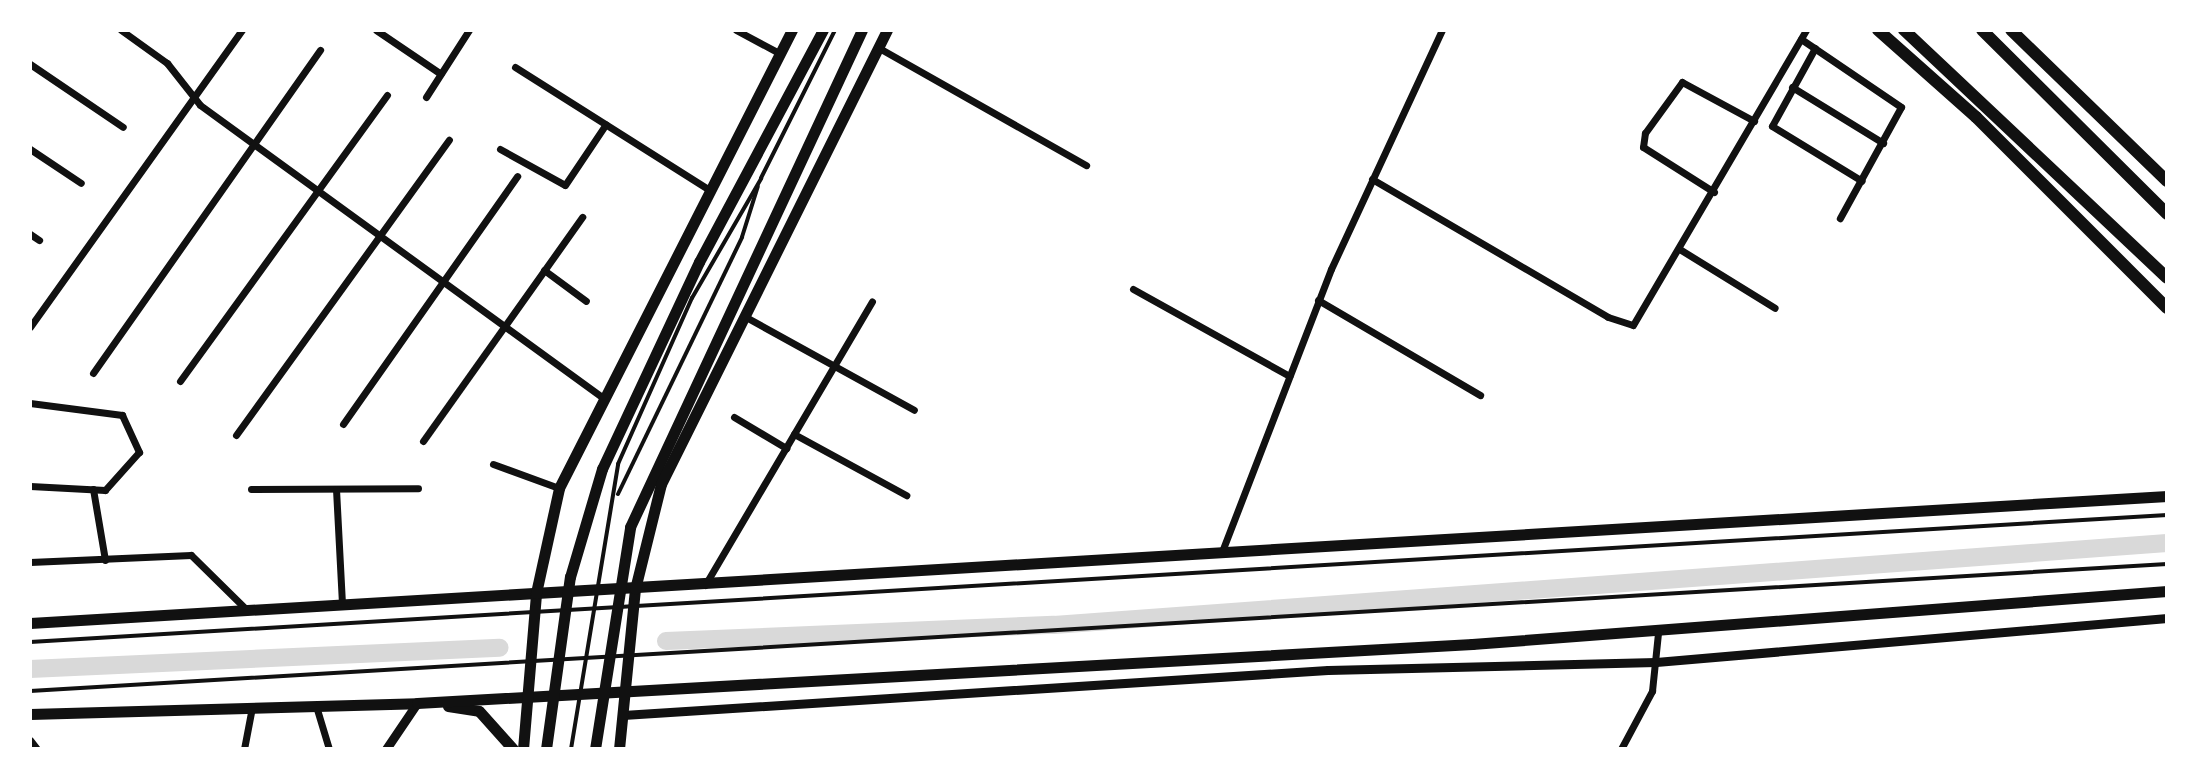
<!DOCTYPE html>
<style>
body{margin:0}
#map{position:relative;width:2197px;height:779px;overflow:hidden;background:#fff;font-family:"Asap Condensed",sans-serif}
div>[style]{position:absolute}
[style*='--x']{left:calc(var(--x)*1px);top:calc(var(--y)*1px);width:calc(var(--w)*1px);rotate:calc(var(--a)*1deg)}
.canal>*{height:18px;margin:-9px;padding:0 9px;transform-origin:9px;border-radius:9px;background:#d9d9d9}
.service>*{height:4px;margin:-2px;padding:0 2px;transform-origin:2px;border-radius:2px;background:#111}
.minor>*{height:7px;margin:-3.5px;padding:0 3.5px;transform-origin:3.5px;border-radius:3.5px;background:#111}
.tertiary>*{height:9px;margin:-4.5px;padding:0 4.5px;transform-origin:4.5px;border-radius:4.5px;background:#111}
.secondary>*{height:11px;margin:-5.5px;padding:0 5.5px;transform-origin:5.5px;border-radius:5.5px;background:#111}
.trunk>*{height:12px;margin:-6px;padding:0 6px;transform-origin:6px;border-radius:6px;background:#111}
span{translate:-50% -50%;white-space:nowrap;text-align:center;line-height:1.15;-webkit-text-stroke:7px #fff;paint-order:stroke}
.frame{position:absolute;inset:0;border:32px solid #fff;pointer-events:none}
</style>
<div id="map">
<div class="canal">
<i style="--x:666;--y:641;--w:388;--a:-2.4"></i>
<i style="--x:1054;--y:625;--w:1116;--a:-4.21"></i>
<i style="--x:30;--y:669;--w:470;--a:-2.6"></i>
</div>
<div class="service">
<i style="--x:761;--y:178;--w:165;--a:-63.4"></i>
<i style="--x:618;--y:494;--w:285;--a:-64.2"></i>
<i style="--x:742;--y:237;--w:53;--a:-72.6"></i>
<i style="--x:30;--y:642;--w:2141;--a:-3.4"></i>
<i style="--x:30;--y:691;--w:2141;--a:-3.4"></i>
<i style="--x:571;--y:749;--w:289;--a:-80.6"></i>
<i style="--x:618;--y:464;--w:182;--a:-66"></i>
<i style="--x:692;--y:298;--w:138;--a:-59.9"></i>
</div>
<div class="minor">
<i style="--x:121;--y:30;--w:57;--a:35.7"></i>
<i style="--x:167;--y:63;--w:53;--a:51.8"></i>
<i style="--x:200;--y:105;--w:500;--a:36"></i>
<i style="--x:376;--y:30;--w:78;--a:34.1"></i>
<i style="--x:736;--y:30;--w:49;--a:28.1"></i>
<i style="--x:1801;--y:39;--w:121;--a:34.2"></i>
<i style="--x:1901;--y:107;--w:127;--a:118.8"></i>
<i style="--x:879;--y:48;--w:238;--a:29.5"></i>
<i style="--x:1815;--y:48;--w:89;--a:118.9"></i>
<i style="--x:1772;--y:126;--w:105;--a:31.4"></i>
<i style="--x:30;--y:64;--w:112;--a:34.1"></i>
<i style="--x:515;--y:67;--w:232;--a:32.3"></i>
<i style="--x:1792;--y:87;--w:107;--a:31.6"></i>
<i style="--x:426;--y:97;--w:80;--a:-57.3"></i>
<i style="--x:30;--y:149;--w:61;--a:33.7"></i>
<i style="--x:500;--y:149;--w:74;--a:29"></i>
<i style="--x:565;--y:185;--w:73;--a:-56.1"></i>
<i style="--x:1372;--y:179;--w:273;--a:30.3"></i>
<i style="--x:1608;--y:317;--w:26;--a:18"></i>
<i style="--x:1633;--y:325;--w:342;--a:-59.6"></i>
<i style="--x:1714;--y:192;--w:84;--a:-147.6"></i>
<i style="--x:1643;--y:147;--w:14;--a:-82"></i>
<i style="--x:1645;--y:133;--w:63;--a:-54"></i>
<i style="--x:1682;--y:82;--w:82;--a:28.4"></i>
<i style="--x:30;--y:234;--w:11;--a:34"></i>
<i style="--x:1681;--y:250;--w:110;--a:31.7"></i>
<i style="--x:544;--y:270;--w:52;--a:36.4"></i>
<i style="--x:1133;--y:289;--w:179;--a:29.1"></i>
<i style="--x:1318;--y:300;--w:188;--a:30.4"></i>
<i style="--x:744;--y:316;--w:194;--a:28.9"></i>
<i style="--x:30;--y:327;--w:365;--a:-54.5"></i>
<i style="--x:93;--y:373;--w:395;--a:-54.9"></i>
<i style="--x:180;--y:381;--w:353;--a:-54.1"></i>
<i style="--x:30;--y:403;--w:93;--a:7.4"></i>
<i style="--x:122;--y:415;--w:41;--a:65.3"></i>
<i style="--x:139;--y:452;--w:51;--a:131.8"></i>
<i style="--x:105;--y:490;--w:75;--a:-176.9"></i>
<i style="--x:734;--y:417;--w:61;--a:30.8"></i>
<i style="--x:343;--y:424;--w:303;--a:-54.9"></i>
<i style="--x:794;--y:434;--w:128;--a:28.6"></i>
<i style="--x:236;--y:435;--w:364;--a:-54.2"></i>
<i style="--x:423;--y:441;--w:275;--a:-54.6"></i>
<i style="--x:493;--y:464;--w:70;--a:20"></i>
<i style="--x:93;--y:489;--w:72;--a:80.4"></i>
<i style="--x:251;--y:489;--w:167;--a:-0.3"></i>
<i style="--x:336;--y:489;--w:116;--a:87"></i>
<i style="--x:1221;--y:554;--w:305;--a:-68.9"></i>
<i style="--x:1331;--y:269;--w:264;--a:-65.1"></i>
<i style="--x:30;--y:562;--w:161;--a:-2.5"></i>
<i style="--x:191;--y:555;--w:78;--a:44.5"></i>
<i style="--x:705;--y:585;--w:329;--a:-59.5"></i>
<i style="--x:316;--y:706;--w:45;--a:73.2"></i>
<i style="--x:30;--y:740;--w:11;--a:52"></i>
<i style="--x:244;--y:749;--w:43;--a:-79.2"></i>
<i style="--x:1621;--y:749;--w:66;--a:-61.9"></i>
<i style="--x:1652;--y:691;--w:58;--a:-84.1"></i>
</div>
<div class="tertiary">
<i style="--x:623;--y:715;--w:706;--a:-3.65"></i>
<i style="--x:1328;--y:670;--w:328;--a:-1.4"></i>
<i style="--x:1656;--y:662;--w:513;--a:-4.92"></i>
<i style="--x:386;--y:749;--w:55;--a:-56"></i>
</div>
<div class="secondary">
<i style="--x:30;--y:623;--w:2141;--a:-3.4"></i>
<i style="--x:448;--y:706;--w:31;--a:9"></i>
<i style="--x:479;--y:711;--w:51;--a:48.2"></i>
<i style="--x:30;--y:714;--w:387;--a:-1.6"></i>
<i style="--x:417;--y:703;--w:1057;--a:-3.2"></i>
<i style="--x:1472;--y:644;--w:697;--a:-4.36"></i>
<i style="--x:523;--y:749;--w:157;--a:-85.2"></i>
<i style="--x:536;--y:593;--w:107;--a:-77.6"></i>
<i style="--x:559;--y:488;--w:514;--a:-63.04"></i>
<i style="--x:546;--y:749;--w:174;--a:-82.1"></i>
<i style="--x:570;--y:577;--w:113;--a:-73.5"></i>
<i style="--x:602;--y:469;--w:229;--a:-64.9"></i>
<i style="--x:699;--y:262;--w:263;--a:-61.9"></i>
<i style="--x:595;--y:749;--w:225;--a:-81"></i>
<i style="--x:630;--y:527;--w:548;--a:-64.98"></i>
<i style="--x:619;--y:749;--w:161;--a:-84.3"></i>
<i style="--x:635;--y:589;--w:108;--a:-76.1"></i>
<i style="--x:661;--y:484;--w:507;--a:-63.54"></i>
</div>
<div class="trunk">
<i style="--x:1878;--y:30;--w:131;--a:41.6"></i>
<i style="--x:1976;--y:117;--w:270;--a:45"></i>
<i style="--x:1904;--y:30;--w:361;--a:43.3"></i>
<i style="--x:1982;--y:30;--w:261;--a:44.8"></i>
<i style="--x:2011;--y:30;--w:217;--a:44.1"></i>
</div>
<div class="frame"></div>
</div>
